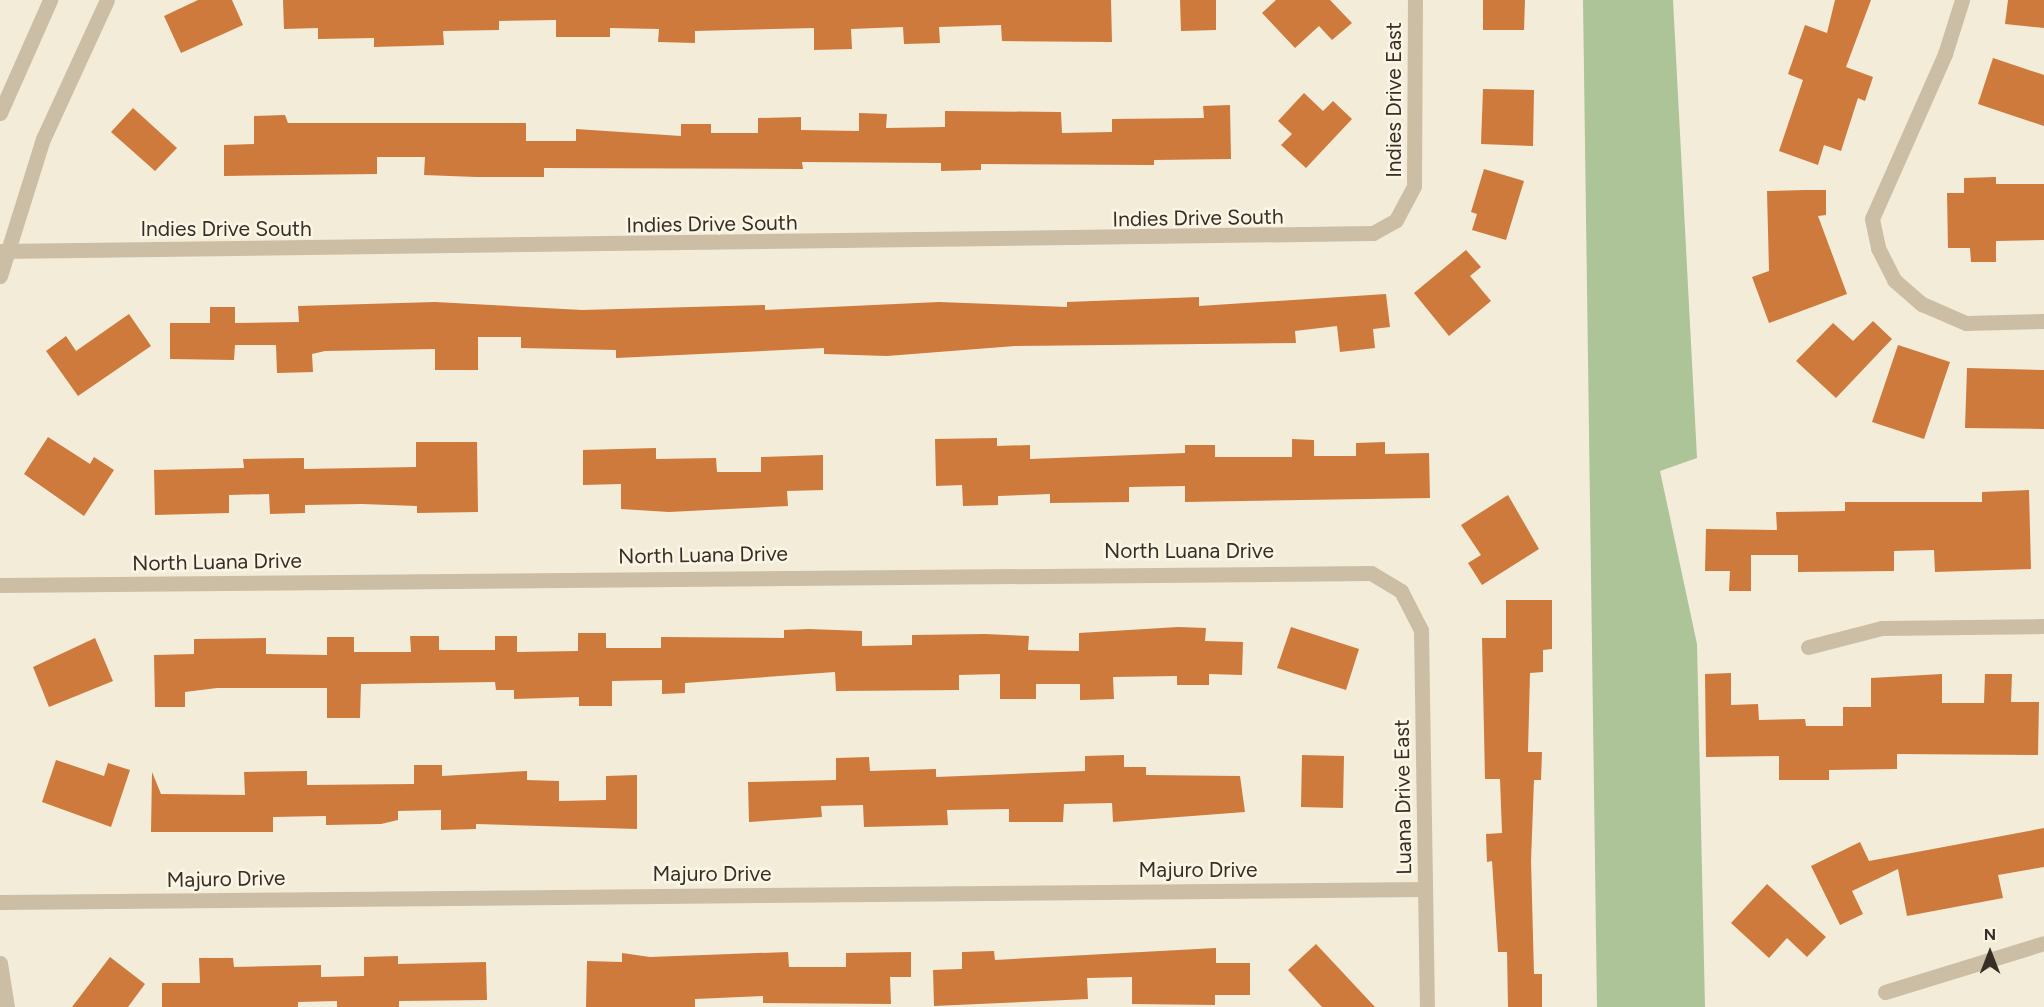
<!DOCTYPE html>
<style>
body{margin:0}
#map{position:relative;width:2044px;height:1007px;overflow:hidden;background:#f3ecd9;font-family:Figtree,sans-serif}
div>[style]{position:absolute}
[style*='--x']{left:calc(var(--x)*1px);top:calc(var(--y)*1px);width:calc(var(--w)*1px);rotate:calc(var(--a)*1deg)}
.green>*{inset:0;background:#adc398}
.building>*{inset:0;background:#ce7a3c}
.minor>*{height:15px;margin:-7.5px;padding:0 7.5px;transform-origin:7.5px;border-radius:7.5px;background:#ccbea4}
span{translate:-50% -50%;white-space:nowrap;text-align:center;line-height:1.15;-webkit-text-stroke:5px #fbf5e6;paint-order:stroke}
.street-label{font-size:21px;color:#372f26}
.north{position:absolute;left:1960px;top:923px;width:60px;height:60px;-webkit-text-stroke:4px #fbf5e6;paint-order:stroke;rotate:0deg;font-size:16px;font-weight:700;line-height:24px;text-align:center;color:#372f26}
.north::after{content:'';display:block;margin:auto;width:21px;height:27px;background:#372f26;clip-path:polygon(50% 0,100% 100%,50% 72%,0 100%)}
</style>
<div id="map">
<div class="green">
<i style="clip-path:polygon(1583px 0,1673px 0,1697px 458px,1660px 471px,1697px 644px,1705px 1007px,1597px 1007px)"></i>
</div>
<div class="building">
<i style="clip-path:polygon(198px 0,232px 0,243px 25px,181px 53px,164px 16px)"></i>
<i style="clip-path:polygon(283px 0,1111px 0,1112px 42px,1002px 41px,1001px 25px,939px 27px,940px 43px,904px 44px,903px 27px,851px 29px,852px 49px,814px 50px,814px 28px,695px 31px,695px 43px,658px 42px,659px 29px,610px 28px,610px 37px,556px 37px,556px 20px,499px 21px,499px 30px,443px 31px,444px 45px,374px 47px,374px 38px,318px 39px,318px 28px,284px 29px)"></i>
<i style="clip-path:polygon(1180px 0,1216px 0,1216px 30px,1181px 31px)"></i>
<i style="clip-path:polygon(1276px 0,1330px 0,1352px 23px,1332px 40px,1319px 26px,1295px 48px,1262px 13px)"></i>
<i style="clip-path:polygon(1483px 0,1525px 0,1524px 30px,1483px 30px)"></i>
<i style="clip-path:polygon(1835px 0,1871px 0,1846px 67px,1873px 77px,1865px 101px,1858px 98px,1841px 151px,1824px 145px,1818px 165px,1779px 151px,1803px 80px,1788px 74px,1805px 25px,1827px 33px)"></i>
<i style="clip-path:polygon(2008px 0,2044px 0,2044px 28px,2005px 24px)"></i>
<i style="clip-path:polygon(1993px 58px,2044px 75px,2044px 126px,1978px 104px)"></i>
<i style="clip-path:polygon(1483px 89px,1534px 90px,1533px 146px,1481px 144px)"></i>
<i style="clip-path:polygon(1304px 93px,1323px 111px,1333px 101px,1352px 119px,1306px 168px,1281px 145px,1292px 134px,1278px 121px)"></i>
<i style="clip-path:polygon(1230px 105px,1231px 159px,1154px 160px,1154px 165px,981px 164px,981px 170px,941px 171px,941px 163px,802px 162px,803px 169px,544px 168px,544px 177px,476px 177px,424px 175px,425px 157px,377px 157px,377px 174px,224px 176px,224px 145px,254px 144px,254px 116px,285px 115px,288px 123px,526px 123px,526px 141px,576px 141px,576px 129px,681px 136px,681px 124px,711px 124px,711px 133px,758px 133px,758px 118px,801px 117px,801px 130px,859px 131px,859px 113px,887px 114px,886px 128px,945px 127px,945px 111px,1061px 112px,1062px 133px,1112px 132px,1112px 119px,1204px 118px,1203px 106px)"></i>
<i style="clip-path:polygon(133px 108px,177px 148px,155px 171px,111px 132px)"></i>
<i style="clip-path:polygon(1484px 169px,1524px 181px,1506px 240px,1472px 230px,1477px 214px,1471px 212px)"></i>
<i style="clip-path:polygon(1996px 177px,1996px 184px,2044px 184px,2044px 240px,1996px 241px,1996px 262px,1971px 262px,1970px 248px,1948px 248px,1947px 193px,1964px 193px,1964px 178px)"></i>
<i style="clip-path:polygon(1805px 190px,1826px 190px,1826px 215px,1818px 216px,1847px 294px,1769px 323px,1752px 277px,1769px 271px,1767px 191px)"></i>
<i style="clip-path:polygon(1466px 250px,1481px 267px,1470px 276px,1491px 301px,1449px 336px,1414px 293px)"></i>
<i style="clip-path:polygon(1386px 294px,1390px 327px,1373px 329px,1375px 348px,1340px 352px,1337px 326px,1295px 331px,1296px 343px,1015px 346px,887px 356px,824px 354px,824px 348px,616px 358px,616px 350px,521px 348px,521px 337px,478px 337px,478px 370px,435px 370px,435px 349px,325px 351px,312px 354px,313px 372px,277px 373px,276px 345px,235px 345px,234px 360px,170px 359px,170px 323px,210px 323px,210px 307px,235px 307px,235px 323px,299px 322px,298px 306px,435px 302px,582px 310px,765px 305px,765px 310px,939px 302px,1067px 307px,1067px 302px,1199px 297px,1199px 306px)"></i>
<i style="clip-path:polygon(129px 314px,151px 346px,78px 396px,46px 351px,66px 336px,76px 351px)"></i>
<i style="clip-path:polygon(1873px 321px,1892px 339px,1836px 398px,1796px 361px,1833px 323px,1853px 341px)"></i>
<i style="clip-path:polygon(1898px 345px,1950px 362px,1924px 439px,1872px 422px)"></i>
<i style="clip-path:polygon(1967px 368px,2044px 370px,2044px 429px,1965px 428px)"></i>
<i style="clip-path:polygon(48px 437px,90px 464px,94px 457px,114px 470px,84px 516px,24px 474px)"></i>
<i style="clip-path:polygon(997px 438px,997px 446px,1030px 445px,1030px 459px,1185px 453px,1185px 445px,1215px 445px,1215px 457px,1292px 457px,1292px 439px,1314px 440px,1314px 456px,1356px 456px,1356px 443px,1385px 442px,1385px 454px,1429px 453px,1430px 498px,1185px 502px,1185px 486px,1129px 487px,1129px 502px,1050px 503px,1050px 494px,998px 496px,998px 505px,963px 506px,962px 485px,936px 486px,935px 439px)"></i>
<i style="clip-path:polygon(416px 442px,477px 442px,478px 512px,417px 513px,417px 506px,362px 504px,305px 505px,305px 513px,270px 514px,269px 494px,229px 495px,229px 513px,155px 515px,154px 470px,244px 468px,243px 459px,304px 458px,304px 469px,416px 467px)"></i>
<i style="clip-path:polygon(656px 448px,656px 459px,716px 458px,717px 472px,761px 472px,761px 457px,823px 455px,823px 490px,787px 491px,788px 506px,669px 512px,621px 509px,621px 484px,583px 485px,583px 450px)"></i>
<i style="clip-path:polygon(2029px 490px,2031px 569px,1935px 572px,1934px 550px,1894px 551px,1894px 571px,1798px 572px,1798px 555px,1751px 555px,1751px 591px,1729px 591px,1730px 571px,1705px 571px,1706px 529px,1777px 530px,1776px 512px,1845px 511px,1845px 502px,1982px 502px,1982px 492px)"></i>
<i style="clip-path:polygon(1508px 495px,1539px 549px,1482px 585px,1468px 563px,1481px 555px,1461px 525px)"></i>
<i style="clip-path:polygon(1506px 600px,1552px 600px,1552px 649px,1543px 650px,1543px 672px,1530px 673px,1528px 752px,1542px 752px,1541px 780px,1534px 780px,1531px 861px,1534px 974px,1542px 974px,1542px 1007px,1508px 1007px,1507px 952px,1498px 952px,1492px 861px,1487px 862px,1486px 834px,1502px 833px,1500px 779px,1485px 779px,1482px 638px,1506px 638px)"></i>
<i style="clip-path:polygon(1178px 627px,1206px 628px,1205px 641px,1243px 642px,1242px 675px,1209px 674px,1209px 685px,1177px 685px,1177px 676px,1113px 677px,1114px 699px,1080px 700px,1080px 684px,1036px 684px,1036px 699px,1000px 699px,1000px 674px,959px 675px,959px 690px,836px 691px,835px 672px,685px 683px,685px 693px,662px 694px,662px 680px,612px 681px,612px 706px,579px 706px,579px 697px,514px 699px,514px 690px,496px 690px,495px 682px,361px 684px,360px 718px,327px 718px,327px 688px,217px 688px,185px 692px,185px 707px,155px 707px,154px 655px,194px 654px,194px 639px,266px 638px,266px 654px,327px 655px,327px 637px,354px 637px,354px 652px,411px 652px,410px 636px,439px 636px,439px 650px,495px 650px,495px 636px,517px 636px,517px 652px,578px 651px,578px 633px,606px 633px,606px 648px,661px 648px,661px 637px,784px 638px,784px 630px,809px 629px,862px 631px,862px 646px,912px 645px,912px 635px,985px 634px,1029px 636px,1028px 650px,1079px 651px,1079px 633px)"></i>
<i style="clip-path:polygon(1291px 627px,1359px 649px,1346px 690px,1277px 668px)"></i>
<i style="clip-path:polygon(95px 638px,113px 681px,49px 707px,33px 667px)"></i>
<i style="clip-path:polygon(1731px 673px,1731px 705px,1758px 704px,1759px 720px,1805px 719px,1806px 726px,1843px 726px,1843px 707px,1871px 707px,1871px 678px,1942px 674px,1942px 703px,1984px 703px,1985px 674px,2012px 674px,2011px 702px,2039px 702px,2038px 755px,1897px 754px,1897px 769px,1829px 770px,1829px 780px,1779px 780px,1779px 756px,1706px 757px,1705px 674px)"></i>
<i style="clip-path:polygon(1124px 755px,1124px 767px,1146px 767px,1146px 775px,1240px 776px,1245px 812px,1113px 822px,1112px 803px,1064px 804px,1063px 822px,1009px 822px,1009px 809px,947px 810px,948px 825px,864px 827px,863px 805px,821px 806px,822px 817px,749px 822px,748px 782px,836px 780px,836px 758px,869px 757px,870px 771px,936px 769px,936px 777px,1085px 771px,1085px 756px)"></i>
<i style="clip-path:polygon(1302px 755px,1344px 756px,1343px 808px,1301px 807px)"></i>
<i style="clip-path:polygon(56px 760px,104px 776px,108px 763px,130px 770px,111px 827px,42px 802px)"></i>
<i style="clip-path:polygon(414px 765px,442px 765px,442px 776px,527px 771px,527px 780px,559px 781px,559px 801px,606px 800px,606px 776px,637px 775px,637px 829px,476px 824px,476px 829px,441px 830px,441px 810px,398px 811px,398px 820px,381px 824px,326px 825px,326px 816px,273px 817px,273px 832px,151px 832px,152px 772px,161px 794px,245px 795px,244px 772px,307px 771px,307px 785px,414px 784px)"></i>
<i style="clip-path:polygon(2044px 828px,2044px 867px,1998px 875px,2003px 898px,1907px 916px,1898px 869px,1852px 891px,1863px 914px,1840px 925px,1811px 866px,1860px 842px,1869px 861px)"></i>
<i style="clip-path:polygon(1767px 884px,1826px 937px,1807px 957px,1787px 938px,1769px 958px,1731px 923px)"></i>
<i style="clip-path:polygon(1316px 944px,1375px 1007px,1322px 1007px,1288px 970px)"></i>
<i style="clip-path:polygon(1216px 948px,1216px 963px,1250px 963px,1250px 995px,1215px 995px,1215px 1005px,1132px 1004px,1132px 977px,1087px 978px,1088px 999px,934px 1006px,933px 970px,962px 969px,962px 952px,994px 951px,995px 960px)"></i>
<i style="clip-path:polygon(788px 952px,789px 967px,846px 967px,846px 953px,911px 952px,911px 977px,890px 977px,891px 1004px,763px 1003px,763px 996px,695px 999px,695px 1007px,586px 1007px,587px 961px,622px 962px,622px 953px,650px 957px)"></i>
<i style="clip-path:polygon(398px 956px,398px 964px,486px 962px,487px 1000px,399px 1001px,399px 1007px,337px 1007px,337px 1001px,298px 1002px,298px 1007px,162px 1007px,162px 983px,200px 983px,199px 958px,233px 958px,234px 967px,321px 965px,321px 977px,364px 976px,364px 957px)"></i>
<i style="clip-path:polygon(110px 957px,145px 984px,128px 1007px,72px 1007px)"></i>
</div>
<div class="minor">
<i style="--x:1962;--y:0;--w:57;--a:107.5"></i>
<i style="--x:1945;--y:54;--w:180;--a:113.9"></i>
<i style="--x:1872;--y:219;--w:30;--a:78"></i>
<i style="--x:1878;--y:248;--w:36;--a:63"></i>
<i style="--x:1894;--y:280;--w:37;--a:41"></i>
<i style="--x:1922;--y:304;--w:48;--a:23.4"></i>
<i style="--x:1966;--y:323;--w:78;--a:-1.5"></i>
<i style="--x:0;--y:113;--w:124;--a:-66.1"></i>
<i style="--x:0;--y:251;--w:1373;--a:-0.75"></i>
<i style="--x:1373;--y:233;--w:26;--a:-29"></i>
<i style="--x:1396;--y:220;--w:38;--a:-62"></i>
<i style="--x:1414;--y:186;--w:186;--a:-89.7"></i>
<i style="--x:0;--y:276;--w:144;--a:-72.6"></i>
<i style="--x:43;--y:139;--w:153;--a:-65.3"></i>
<i style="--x:0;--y:585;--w:1371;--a:-0.5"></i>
<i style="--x:1371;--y:573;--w:35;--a:31"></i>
<i style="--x:1401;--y:591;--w:44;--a:62.9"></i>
<i style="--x:1421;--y:630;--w:377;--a:89.1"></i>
<i style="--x:1808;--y:647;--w:76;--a:-14.4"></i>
<i style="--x:1882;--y:628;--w:162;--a:-0.7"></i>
<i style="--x:0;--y:902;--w:1425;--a:-0.52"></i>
<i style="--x:0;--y:963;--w:45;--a:81"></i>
<i style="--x:1885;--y:992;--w:166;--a:-17.1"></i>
</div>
<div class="street-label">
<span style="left:1394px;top:100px;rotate:-90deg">Indies Drive East</span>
<span style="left:1198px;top:218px;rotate:-1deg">Indies Drive South</span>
<span style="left:712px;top:224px;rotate:-1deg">Indies Drive South</span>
<span style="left:226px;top:229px">Indies Drive South</span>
<span style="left:1189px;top:551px">North Luana Drive</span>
<span style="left:703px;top:555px;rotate:-1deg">North Luana Drive</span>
<span style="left:217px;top:562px;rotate:-1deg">North Luana Drive</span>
<span style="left:1403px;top:797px;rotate:-91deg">Luana Drive East</span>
<span style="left:1198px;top:870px">Majuro Drive</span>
<span style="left:712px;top:874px">Majuro Drive</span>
<span style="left:226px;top:879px;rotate:-1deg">Majuro Drive</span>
</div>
<div class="north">N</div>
</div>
